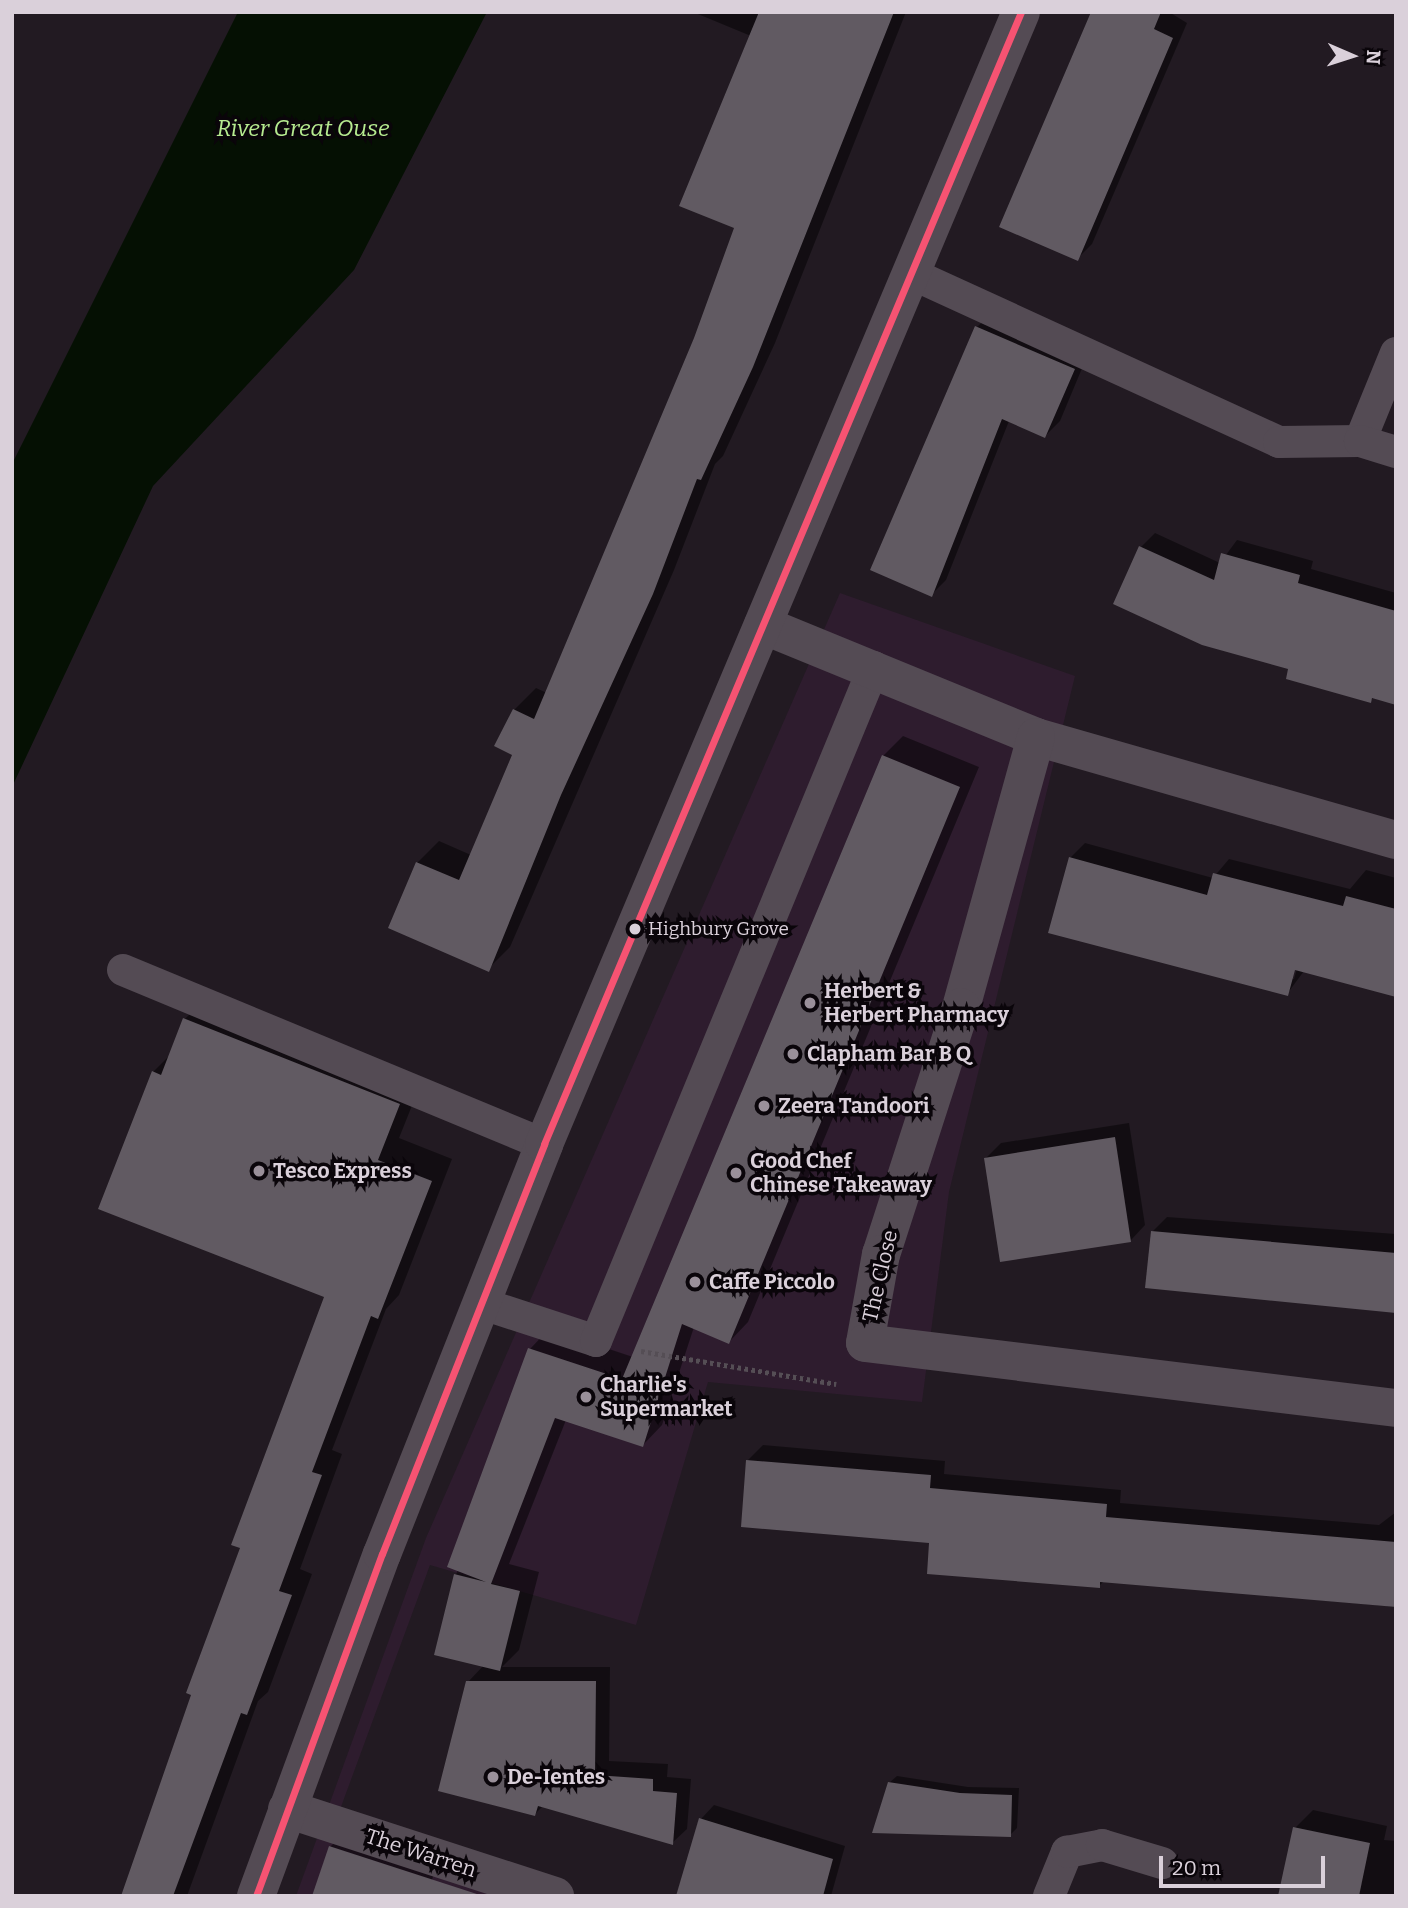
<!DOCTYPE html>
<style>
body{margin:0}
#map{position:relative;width:1408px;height:1908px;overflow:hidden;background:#221a22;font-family:Bitter,serif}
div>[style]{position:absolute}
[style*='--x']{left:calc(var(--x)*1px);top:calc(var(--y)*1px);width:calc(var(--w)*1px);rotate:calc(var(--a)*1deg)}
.built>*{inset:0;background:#2e1c2e}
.water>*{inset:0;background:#051003}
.shadow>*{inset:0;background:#0007}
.building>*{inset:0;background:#615a62}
.path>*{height:4.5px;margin-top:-2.25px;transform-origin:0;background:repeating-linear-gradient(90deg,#554e55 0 3.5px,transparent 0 7px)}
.service>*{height:32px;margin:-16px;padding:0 16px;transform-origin:16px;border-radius:16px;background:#544b54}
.minor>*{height:38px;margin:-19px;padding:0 19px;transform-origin:19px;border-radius:19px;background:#544b54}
.tertiary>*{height:38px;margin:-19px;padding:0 19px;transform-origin:19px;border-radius:19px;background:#544b54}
.bus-1>*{height:7px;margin:-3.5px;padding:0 3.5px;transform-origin:3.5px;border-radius:3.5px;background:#f65372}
.dots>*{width:19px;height:19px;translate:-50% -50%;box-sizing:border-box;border:4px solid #0a050a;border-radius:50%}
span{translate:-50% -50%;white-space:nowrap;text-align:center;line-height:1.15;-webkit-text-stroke:7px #0a050a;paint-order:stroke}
.bus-label{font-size:19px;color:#dad0da}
.left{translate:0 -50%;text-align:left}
.poi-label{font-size:21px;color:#dad0da;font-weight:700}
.street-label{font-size:21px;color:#dad0da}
.water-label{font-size:23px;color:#b6eb90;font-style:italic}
.frame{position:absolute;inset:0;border:14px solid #dad0da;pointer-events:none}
.north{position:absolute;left:1317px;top:21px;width:70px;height:70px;-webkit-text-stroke:5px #0a050a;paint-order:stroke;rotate:93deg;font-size:19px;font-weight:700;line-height:28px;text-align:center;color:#dad0da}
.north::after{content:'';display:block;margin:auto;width:24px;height:32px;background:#dad0da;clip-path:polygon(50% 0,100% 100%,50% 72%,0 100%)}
.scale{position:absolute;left:1159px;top:1856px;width:166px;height:32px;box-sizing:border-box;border:4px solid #dad0da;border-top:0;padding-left:9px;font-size:21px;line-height:24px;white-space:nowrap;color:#dad0da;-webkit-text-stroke:5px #0a050a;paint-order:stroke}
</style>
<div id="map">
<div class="built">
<i style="clip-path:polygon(840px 593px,1075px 676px,949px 1192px,922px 1402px,708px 1382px,636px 1625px,430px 1565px,338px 1815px,577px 1896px,296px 1896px,426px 1538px)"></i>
</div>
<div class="water">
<i style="clip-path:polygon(238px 12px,487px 12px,354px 270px,153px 486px,12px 787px,12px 464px)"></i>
</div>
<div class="shadow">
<i style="clip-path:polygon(693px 12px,906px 12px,775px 343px,723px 456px,715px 464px,674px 570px,510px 947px,488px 969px,417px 863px,439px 841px,471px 855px,515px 754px,496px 745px,514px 710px,536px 688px,547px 693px,696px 339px,736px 228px,751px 36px)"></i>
<i style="clip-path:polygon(1097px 12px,1169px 12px,1187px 23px,1092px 244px,1077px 259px)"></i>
<i style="clip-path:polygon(992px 313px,1088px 354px,1060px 421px,1045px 436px,1009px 421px,946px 580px,931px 595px,977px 327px)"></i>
<i style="clip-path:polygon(1155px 533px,1220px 563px,1237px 540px,1313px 561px,1311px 569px,1396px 593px,1396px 703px,1374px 697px,1370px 701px,1291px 668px,1141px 547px)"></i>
<i style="clip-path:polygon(903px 736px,979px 767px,748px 1322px,729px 1342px,694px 1327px,662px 1425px,643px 1445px,566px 1420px,509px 1564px,539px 1572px,519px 1650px,502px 1667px,610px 1667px,609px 1761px,668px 1764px,667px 1777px,691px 1779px,687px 1829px,672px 1843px,543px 1806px,535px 1814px,468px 1682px,484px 1665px,456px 1575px,530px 1349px,549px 1329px,633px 1357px,883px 756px)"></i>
<i style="clip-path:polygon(evenodd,1085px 843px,1213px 878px,1229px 859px,1350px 889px,1366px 870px,1396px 878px,1396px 995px,1304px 971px,1287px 994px,1070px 858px,1085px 843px,1299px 962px,1294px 979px,1290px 979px,1299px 962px)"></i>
<i style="clip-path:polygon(206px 997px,421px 1083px,399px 1138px,452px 1159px,399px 1295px,386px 1309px,332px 1450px,342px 1454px,300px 1569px,312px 1574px,268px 1692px,258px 1701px,187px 1896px,126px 1896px,326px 1296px,153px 1072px,170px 1055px,185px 1019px)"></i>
<i style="clip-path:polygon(1129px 1123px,1145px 1225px,1131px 1240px,986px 1158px,1001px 1143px)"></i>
<i style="clip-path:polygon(1167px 1217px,1396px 1234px,1396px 1309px,1152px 1232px)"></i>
<i style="clip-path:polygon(763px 1445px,945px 1461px,944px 1474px,1121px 1490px,1120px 1503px,1379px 1525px,1396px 1512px,1396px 1607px,1105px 1580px,1099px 1586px,931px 1542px,748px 1460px)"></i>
<i style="clip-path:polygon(897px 1776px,968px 1787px,1019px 1788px,1017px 1828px,1010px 1835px,889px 1783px)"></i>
<i style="clip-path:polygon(714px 1805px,845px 1846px,831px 1896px,678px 1896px,701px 1819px)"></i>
<i style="clip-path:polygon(1313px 1810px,1387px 1826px,1384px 1840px,1396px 1841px,1396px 1896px,1282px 1896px,1295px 1828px)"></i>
<i style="clip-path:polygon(352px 1825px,440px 1854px,427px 1896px,330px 1847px)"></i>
</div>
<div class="building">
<i style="clip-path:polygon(759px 12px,894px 12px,753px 367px,701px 480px,697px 479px,653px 594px,561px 795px,489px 972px,388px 928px,416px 862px,459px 880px,512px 755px,494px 746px,513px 709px,534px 719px,694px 338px,734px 228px,679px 206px)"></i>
<i style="clip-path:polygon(1091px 12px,1161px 12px,1154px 29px,1173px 38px,1078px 261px,999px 227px)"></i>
<i style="clip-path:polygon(975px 326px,1075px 369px,1045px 438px,1002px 419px,932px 597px,870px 570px)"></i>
<i style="clip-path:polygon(1139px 546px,1214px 580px,1221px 553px,1300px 575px,1298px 583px,1396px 611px,1396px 705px,1372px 698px,1371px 703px,1286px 679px,1288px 669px,1202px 645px,1113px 604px)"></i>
<i style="clip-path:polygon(882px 755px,960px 787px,729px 1344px,682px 1324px,643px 1447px,555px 1418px,491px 1584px,520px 1591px,500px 1671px,434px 1655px,454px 1574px,486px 1582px,447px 1567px,528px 1348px,622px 1379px)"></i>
<i style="clip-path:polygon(1069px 857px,1207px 895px,1213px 873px,1343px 906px,1346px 896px,1396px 909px,1396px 997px,1295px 970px,1288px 996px,1048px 933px)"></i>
<i style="clip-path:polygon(183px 1018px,400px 1104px,378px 1160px,432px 1181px,378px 1319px,371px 1316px,312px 1472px,322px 1475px,279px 1591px,292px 1595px,247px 1715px,241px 1713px,173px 1896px,121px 1896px,191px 1695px,186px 1693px,240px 1548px,231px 1545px,324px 1297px,98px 1209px,152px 1071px,161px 1075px)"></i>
<i style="clip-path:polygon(1115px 1137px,1131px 1242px,1000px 1262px,984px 1158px)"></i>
<i style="clip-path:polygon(1151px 1231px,1396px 1253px,1396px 1313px,1145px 1288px)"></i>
<i style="clip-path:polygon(746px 1460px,931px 1475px,930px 1488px,1107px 1504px,1106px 1517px,1396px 1542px,1396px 1607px,1100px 1582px,1100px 1588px,927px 1574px,929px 1543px,741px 1527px)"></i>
<i style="clip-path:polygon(466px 1681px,596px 1681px,595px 1775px,653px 1779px,653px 1791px,677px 1793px,673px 1845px,538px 1806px,535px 1816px,438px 1791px)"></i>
<i style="clip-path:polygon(888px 1782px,960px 1793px,1012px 1795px,1011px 1837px,872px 1833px)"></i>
<i style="clip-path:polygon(699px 1818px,833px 1859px,823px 1896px,676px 1896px)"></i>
<i style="clip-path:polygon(1293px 1827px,1370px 1843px,1359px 1896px,1278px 1896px)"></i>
<i style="clip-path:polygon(329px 1846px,483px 1896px,312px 1896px)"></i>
</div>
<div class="path">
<i style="--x:641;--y:1351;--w:198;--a:9.6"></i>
</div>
<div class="service">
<i style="--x:910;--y:273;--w:406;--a:24.6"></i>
<i style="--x:1279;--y:442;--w:81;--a:-0.7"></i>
<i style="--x:1360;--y:441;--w:95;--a:-67.8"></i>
<i style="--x:1360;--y:441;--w:38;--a:17"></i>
<i style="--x:123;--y:970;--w:456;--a:22.5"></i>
<i style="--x:480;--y:1303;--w:122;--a:18.1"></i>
<i style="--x:596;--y:1341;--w:729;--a:-67.59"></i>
<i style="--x:1049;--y:1896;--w:48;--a:-67.8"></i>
<i style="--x:1067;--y:1852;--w:36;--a:-11"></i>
<i style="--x:1102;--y:1845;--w:63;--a:16.7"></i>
</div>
<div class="minor">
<i style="--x:763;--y:625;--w:295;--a:22.3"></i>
<i style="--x:1036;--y:737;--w:374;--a:16"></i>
<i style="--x:1036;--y:737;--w:280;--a:105.5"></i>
<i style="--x:961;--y:1007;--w:260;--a:107.9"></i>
<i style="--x:881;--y:1254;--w:90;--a:100.2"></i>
<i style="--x:865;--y:1343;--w:535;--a:6.98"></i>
<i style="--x:287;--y:1809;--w:282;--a:18"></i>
</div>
<div class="tertiary">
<i style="--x:256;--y:1896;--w:364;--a:-69.8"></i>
<i style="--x:382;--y:1554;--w:441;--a:-68.4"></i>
<i style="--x:544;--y:1144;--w:1228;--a:-67.15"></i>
</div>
<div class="bus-1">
<i style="--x:256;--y:1896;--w:364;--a:-69.8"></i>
<i style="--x:382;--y:1554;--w:441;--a:-68.4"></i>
<i style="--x:544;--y:1144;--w:1228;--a:-67.15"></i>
</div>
<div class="dots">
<i style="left:635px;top:929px;background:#dad0da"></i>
<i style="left:810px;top:1003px;background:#9a909a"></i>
<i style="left:793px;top:1054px;background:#9a909a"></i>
<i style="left:764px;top:1106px;background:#9a909a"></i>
<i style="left:259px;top:1171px;background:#9a909a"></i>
<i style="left:736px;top:1173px;background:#9a909a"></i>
<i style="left:695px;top:1282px;background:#9a909a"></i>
<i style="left:586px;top:1397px;background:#9a909a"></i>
<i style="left:493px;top:1777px;background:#9a909a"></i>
</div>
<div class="bus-label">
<span class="left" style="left:648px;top:929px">Highbury Grove</span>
</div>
<div class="poi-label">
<span class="left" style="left:824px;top:1003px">Herbert &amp;<br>Herbert Pharmacy</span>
<span class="left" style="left:807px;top:1054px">Clapham Bar B Q</span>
<span class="left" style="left:778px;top:1106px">Zeera Tandoori</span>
<span class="left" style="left:750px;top:1173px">Good Chef<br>Chinese Takeaway</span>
<span class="left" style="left:273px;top:1171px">Tesco Express</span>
<span class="left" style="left:709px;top:1282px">Caffe Piccolo</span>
<span class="left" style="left:600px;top:1397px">Charlie's<br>Supermarket</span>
<span class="left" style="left:507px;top:1777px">De-Ientes</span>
</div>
<div class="street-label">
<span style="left:880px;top:1276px;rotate:-77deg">The Close</span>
<span style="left:421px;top:1853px;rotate:18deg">The Warren</span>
</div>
<div class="water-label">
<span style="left:303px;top:128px">River Great Ouse</span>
</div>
<div class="frame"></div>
<div class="north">N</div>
<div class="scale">20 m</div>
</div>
